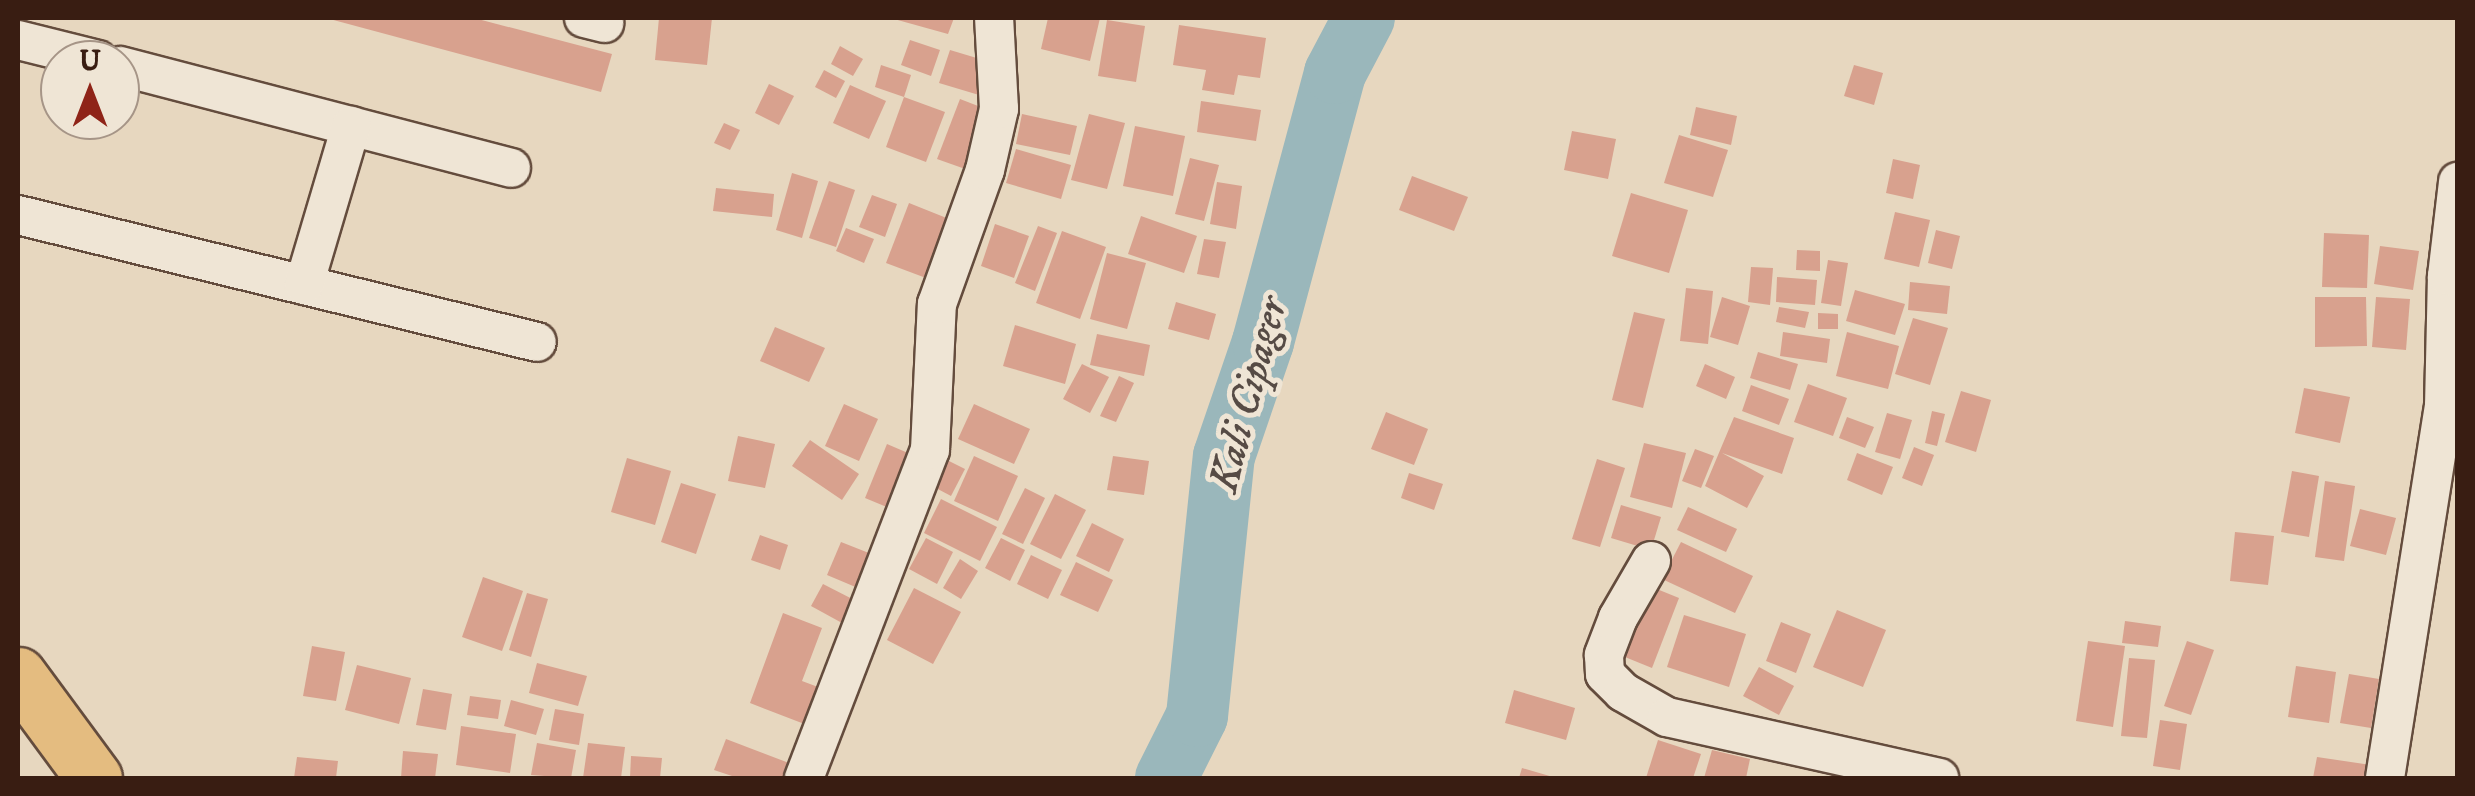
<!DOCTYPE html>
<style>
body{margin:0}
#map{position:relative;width:2475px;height:796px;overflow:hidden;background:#e7d7bf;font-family:"IM FELL DW Pica",serif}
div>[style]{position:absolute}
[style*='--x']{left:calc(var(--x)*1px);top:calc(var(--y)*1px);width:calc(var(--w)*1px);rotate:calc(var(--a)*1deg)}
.river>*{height:62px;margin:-31px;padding:0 31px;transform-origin:31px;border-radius:31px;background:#9ab7bb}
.building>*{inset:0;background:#d8a18e}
.roads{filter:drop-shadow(2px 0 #644c3d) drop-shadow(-2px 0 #644c3d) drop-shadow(0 2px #644c3d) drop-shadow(0 -2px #644c3d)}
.minor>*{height:38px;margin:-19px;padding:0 19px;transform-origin:19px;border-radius:19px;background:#efe5d5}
.highway>*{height:55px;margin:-27.5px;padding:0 27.5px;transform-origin:27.5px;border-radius:27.5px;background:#e4bc80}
span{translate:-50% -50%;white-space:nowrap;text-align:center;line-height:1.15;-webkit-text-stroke:10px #efe5d5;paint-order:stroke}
.water-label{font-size:42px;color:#564b45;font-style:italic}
.frame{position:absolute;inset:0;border:20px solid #391d12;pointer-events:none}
.north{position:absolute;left:40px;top:40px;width:100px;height:100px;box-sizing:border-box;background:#efe5d5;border:2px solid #a69587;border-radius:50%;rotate:0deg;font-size:28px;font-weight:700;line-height:40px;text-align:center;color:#391d12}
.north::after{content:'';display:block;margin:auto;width:35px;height:45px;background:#8f2418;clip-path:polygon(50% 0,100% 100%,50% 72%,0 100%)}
</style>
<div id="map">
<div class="river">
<i style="--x:1166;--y:778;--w:69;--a:-63.4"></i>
<i style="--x:1197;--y:716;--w:261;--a:-84.1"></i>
<i style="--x:1224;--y:456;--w:120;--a:-71.1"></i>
<i style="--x:1263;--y:342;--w:278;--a:-75"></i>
<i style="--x:1335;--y:73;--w:62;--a:-62.2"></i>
</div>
<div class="building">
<i style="clip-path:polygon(326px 18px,474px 18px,612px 54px,601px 92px)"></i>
<i style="clip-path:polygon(659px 18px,712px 18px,707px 65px,655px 60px)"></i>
<i style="clip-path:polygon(1048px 18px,1100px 18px,1090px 61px,1041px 49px)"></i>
<i style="clip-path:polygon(894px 19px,894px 18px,954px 18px,948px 34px)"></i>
<i style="clip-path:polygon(1107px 20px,1145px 26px,1136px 82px,1098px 76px)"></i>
<i style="clip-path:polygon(1179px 25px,1266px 38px,1260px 78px,1238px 75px,1234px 95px,1202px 90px,1206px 70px,1173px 65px)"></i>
<i style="clip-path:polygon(910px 40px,940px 50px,931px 76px,901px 65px)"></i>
<i style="clip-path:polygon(840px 46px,863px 59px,853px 76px,831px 64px)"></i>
<i style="clip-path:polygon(950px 50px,990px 62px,979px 95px,939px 83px)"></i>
<i style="clip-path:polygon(881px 65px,911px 75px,904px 97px,875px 87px)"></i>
<i style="clip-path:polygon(1854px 65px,1883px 73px,1874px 105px,1844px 96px)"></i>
<i style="clip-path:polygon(824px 70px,845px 81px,836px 98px,815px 87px)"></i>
<i style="clip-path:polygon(769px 84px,794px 96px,779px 125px,755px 113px)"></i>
<i style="clip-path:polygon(850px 85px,886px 101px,869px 139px,833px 123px)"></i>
<i style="clip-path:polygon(904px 97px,945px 112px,926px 162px,886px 147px)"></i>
<i style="clip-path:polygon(960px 99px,991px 111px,968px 170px,937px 159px)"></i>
<i style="clip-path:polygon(1201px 101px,1261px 110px,1256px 141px,1197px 132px)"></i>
<i style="clip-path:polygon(1696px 107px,1737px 116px,1731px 145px,1690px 135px)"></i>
<i style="clip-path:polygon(1022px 114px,1077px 126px,1070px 155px,1016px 144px)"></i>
<i style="clip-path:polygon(1089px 114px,1125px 123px,1107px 189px,1071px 180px)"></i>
<i style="clip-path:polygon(724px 123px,740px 130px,730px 150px,714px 143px)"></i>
<i style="clip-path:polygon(1135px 126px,1185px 136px,1173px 196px,1123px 186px)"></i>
<i style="clip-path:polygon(1572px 131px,1616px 139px,1608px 179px,1564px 170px)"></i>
<i style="clip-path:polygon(1679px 135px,1728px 150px,1713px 197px,1664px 183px)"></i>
<i style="clip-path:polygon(1016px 149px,1071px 165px,1061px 199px,1006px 183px)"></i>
<i style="clip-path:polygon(1190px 158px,1219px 165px,1204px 221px,1175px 214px)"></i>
<i style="clip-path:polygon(1893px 159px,1920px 165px,1913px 199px,1886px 193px)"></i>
<i style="clip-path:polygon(792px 173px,818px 181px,802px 238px,776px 230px)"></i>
<i style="clip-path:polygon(1412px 176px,1468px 197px,1454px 231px,1399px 210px)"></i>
<i style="clip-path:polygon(829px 181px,855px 190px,836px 247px,809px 238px)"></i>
<i style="clip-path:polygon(1217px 182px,1242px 186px,1236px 229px,1210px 224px)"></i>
<i style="clip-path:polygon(716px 188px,774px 194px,772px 217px,713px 211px)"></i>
<i style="clip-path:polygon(1631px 193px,1688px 210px,1669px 273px,1612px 256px)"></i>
<i style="clip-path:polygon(872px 195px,897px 204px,885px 237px,859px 227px)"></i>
<i style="clip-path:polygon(909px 203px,949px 219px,926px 278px,886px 263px)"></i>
<i style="clip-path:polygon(1895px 212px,1930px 220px,1919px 267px,1884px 259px)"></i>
<i style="clip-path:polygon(1141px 216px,1197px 236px,1184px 273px,1128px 254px)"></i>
<i style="clip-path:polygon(995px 224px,1029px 236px,1014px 278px,981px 266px)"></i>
<i style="clip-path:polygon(1038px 226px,1057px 233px,1035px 291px,1015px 283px)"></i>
<i style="clip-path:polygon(846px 228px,874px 239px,864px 263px,836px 251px)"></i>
<i style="clip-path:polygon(1936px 230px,1960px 236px,1952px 269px,1928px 263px)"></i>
<i style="clip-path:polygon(1062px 231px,1106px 247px,1080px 319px,1036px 303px)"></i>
<i style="clip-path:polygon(2324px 233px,2369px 235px,2367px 288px,2322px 287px)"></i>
<i style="clip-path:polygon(1204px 239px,1226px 242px,1219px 278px,1197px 274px)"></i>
<i style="clip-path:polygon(2380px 246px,2419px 251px,2413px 290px,2374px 284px)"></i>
<i style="clip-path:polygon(1797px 250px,1820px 251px,1820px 271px,1796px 270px)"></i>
<i style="clip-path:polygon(1107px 253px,1146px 263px,1127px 329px,1090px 319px)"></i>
<i style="clip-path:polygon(1828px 260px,1848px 263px,1841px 306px,1821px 303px)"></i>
<i style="clip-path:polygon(1751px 267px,1773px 268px,1770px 305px,1748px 302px)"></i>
<i style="clip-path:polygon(1777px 277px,1817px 280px,1815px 305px,1776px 302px)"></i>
<i style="clip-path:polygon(1910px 282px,1950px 286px,1947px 314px,1908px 310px)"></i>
<i style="clip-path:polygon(1686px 288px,1713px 291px,1708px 344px,1680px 341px)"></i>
<i style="clip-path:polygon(1855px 290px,1905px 304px,1895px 335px,1846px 321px)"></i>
<i style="clip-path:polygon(1722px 297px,1750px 306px,1738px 345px,1710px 337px)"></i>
<i style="clip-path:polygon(2315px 297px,2366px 297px,2367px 346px,2315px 347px)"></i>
<i style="clip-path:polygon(2376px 297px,2410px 299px,2406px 350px,2372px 347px)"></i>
<i style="clip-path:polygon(1176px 302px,1216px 314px,1209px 340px,1168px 329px)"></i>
<i style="clip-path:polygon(1779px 307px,1809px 312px,1805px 328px,1776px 322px)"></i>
<i style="clip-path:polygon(1634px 312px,1665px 319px,1643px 408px,1612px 400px)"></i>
<i style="clip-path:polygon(1818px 313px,1838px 314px,1838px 329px,1818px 329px)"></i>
<i style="clip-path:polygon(1913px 318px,1948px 328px,1930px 385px,1895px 374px)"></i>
<i style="clip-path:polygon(1015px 325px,1076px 344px,1065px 384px,1003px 366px)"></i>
<i style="clip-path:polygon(775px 327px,825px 348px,809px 382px,760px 361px)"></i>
<i style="clip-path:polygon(1783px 332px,1830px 339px,1827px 363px,1780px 356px)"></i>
<i style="clip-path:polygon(1847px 332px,1899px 346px,1888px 389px,1836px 376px)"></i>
<i style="clip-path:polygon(1097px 334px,1150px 345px,1144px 376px,1090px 365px)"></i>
<i style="clip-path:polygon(1758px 352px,1798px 364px,1790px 390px,1750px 378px)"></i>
<i style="clip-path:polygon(1082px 364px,1109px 377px,1090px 413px,1063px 399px)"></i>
<i style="clip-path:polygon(1705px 364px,1735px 377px,1726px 399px,1696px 386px)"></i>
<i style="clip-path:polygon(1119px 376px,1134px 383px,1116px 422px,1100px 416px)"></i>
<i style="clip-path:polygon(1808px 384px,1847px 398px,1833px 436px,1794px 422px)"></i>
<i style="clip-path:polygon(1751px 385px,1789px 399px,1779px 425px,1742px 411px)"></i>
<i style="clip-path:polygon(2304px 388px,2350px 397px,2340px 443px,2295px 433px)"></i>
<i style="clip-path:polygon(1961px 391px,1991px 400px,1976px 452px,1945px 442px)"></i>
<i style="clip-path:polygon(844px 404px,878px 419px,859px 461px,825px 446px)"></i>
<i style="clip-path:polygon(974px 404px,1030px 429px,1014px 464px,958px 439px)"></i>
<i style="clip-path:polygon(1932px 411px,1945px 414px,1937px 446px,1925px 443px)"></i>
<i style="clip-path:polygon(1386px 412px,1428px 429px,1414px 465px,1371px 449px)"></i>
<i style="clip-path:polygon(1887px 413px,1912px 420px,1900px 459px,1875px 452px)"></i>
<i style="clip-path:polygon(1734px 417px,1794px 438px,1782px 474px,1722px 453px,1764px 476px,1747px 508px,1705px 486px)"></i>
<i style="clip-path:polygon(1847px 417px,1874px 427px,1865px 448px,1839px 438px)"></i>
<i style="clip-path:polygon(738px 436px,775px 444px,765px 488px,728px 481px)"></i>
<i style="clip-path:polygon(810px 440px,859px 474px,842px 500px,792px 466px)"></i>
<i style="clip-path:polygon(1644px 443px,1686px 453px,1672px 508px,1630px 497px)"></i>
<i style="clip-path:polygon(887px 444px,915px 456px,894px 510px,865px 498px)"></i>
<i style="clip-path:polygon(1914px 447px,1934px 455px,1922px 486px,1902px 478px)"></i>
<i style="clip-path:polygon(1695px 449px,1714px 456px,1701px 488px,1682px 481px)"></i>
<i style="clip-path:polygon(1857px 453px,1893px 467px,1882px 495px,1847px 480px)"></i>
<i style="clip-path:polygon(974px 456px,1018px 476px,998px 521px,954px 501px)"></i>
<i style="clip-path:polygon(1113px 456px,1149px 461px,1144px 495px,1107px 490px)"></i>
<i style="clip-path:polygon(627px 458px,671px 471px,655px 525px,611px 512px)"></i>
<i style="clip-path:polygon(1597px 459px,1625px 468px,1600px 547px,1572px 539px)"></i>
<i style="clip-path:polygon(947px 460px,965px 469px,951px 496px,934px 487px)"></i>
<i style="clip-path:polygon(2292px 471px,2319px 476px,2309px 537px,2281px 532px)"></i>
<i style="clip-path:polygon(1409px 473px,1443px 484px,1434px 510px,1401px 498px)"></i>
<i style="clip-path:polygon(2325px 481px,2355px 486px,2344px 561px,2315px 557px)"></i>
<i style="clip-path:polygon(681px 483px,716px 494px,696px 554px,661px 542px)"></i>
<i style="clip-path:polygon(1025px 488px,1045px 498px,1023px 544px,1002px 534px)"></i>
<i style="clip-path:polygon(1055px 494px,1086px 510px,1061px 559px,1030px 544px)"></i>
<i style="clip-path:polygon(941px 499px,997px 527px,980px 561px,924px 533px)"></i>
<i style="clip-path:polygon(1621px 505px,1661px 517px,1651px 550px,1611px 538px)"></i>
<i style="clip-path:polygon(1688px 507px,1737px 529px,1726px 552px,1677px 530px)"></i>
<i style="clip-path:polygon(2360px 509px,2396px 518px,2386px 555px,2350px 546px)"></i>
<i style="clip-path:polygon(1092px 523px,1124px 539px,1109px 572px,1076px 556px)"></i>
<i style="clip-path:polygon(2235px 532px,2274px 536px,2268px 585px,2230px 581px)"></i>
<i style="clip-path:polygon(760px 535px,788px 545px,780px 570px,751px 560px)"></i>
<i style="clip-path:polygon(926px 538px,953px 552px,937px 584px,909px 569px)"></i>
<i style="clip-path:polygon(1001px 538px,1025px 550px,1010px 581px,985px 568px)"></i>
<i style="clip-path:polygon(841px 542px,879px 557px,865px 591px,827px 575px)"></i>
<i style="clip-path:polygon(1681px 542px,1753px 576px,1735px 613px,1662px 579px)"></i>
<i style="clip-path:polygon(1031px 555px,1062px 570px,1048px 599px,1017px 584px)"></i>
<i style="clip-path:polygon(960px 559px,978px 571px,961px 599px,943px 588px)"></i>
<i style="clip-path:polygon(1076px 562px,1113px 580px,1098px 612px,1060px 595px)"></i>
<i style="clip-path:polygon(483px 577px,523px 591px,502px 651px,462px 637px)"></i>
<i style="clip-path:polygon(823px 584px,866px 606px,853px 629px,811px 606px)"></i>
<i style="clip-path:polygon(1647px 585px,1679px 598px,1652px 668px,1620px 655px)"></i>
<i style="clip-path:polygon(914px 588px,961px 612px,933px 664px,887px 640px)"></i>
<i style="clip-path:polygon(527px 593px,548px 599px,531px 657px,509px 650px)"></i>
<i style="clip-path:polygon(1837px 610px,1886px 630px,1863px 687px,1813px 667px)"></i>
<i style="clip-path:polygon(783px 613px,822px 628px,802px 681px,834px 693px,820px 730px,750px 703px)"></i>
<i style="clip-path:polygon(1684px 615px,1746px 634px,1729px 687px,1667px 667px)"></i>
<i style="clip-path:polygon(2125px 621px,2161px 626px,2158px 647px,2122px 643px)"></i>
<i style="clip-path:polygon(1781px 622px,1811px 634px,1796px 673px,1766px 661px)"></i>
<i style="clip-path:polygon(2088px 641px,2125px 646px,2113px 727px,2076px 721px)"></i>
<i style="clip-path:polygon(2187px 641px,2214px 650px,2191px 715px,2164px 706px)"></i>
<i style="clip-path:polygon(312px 646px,345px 652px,336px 701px,303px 696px)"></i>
<i style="clip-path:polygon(2129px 658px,2155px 660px,2147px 738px,2121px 736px)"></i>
<i style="clip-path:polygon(537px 663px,587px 676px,578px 706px,529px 693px)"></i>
<i style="clip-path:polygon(357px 665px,411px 678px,399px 724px,345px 710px)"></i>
<i style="clip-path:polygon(2296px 666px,2336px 672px,2329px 723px,2288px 717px)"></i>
<i style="clip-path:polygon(1759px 667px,1794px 686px,1779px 715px,1743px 696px)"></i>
<i style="clip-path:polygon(2349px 674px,2379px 679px,2371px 728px,2340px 723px)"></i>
<i style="clip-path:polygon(423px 689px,452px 694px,446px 730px,416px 725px)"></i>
<i style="clip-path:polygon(1514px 690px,1575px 708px,1566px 740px,1505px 723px)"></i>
<i style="clip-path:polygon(470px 696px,501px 700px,498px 719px,467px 715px)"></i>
<i style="clip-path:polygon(511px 700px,544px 709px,536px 735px,504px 726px)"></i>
<i style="clip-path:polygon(555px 709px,584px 714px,579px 745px,549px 740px)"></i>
<i style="clip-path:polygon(2160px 720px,2187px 724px,2180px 770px,2153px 766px)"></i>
<i style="clip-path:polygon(461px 726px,516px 734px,510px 773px,456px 765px)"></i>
<i style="clip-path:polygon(726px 739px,789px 763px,784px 778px,738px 778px,714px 770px)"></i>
<i style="clip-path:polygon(1658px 740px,1701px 754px,1693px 778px,1646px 778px)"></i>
<i style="clip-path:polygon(537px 743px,576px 750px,571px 778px,531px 775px)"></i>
<i style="clip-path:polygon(588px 743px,625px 747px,621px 778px,583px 778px)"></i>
<i style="clip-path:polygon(1712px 750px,1750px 759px,1746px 778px,1704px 778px)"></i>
<i style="clip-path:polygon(403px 751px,438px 754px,435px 778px,401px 778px)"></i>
<i style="clip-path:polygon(631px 756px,662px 758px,660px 778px,630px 778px)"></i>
<i style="clip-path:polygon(297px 757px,338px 761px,336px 778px,294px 778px)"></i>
<i style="clip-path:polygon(2317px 757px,2371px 765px,2369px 778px,2313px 778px)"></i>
<i style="clip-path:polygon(1522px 768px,1553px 777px,1553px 778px,1519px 778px)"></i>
</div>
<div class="roads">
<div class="minor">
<i style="--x:584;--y:18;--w:21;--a:14"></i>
<i style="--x:18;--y:40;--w:82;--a:14"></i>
<i style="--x:120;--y:66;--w:404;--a:14.6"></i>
<i style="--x:18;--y:215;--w:534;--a:13.75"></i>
<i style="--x:304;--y:285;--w:166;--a:-73.5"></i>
<i style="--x:1651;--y:561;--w:66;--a:120.1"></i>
<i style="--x:1618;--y:618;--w:40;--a:111"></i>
<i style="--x:1604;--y:655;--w:19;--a:87"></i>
<i style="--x:1605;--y:674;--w:25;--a:45"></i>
<i style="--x:1623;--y:692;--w:51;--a:29.6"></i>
<i style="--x:1667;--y:717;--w:279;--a:12.6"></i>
<i style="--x:804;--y:778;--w:351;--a:-69"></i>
<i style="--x:930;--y:450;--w:146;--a:-87.3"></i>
<i style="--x:937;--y:304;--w:142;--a:-70.3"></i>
<i style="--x:985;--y:170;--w:63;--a:-77.1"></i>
<i style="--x:999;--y:109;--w:91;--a:-93.1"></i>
<i style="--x:2385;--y:778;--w:376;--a:-81"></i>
<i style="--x:2444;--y:407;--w:131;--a:-88.7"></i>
<i style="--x:2447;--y:276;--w:95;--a:-83.3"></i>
</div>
<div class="highway">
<i style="--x:18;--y:675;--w:128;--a:53.6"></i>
</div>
</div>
<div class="water-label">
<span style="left:1249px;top:395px;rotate:-75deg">Kali Cipager</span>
</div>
<div class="frame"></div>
<div class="north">U</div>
</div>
